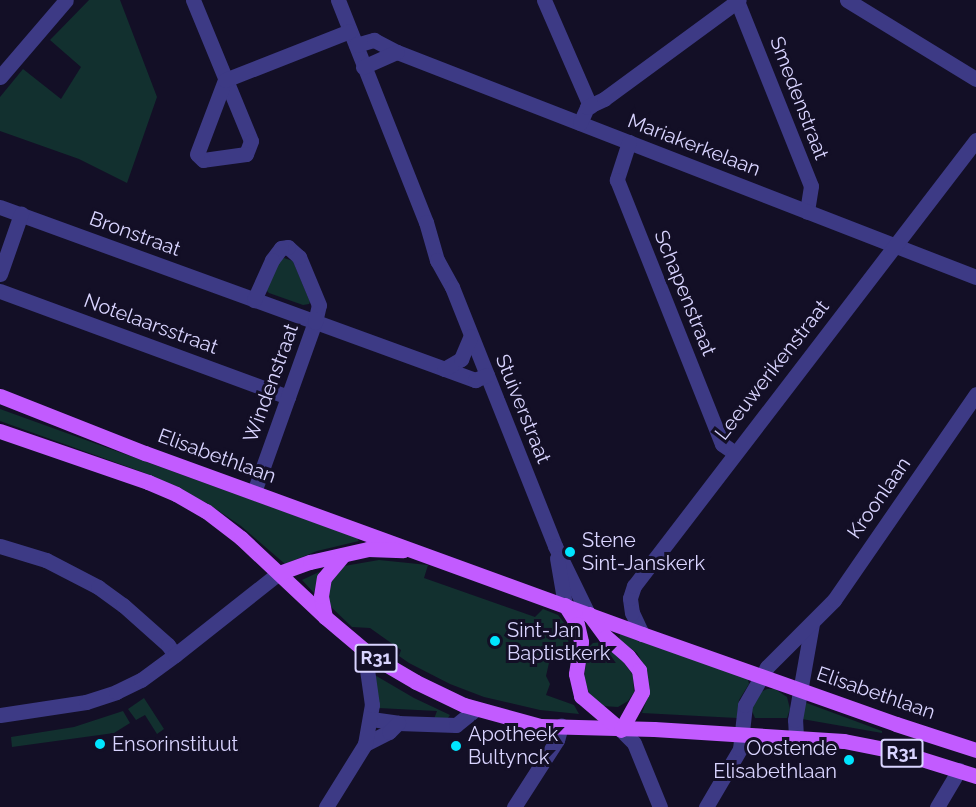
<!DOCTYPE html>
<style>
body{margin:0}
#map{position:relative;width:976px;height:807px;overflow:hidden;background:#130f26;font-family:Raleway,sans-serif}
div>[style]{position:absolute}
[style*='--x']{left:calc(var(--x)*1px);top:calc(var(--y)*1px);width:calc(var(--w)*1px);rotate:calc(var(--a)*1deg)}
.green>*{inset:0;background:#12302f}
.minor>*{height:15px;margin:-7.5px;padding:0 7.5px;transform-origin:7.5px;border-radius:7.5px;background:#3d3a85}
.major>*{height:15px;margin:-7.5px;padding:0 7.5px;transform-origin:7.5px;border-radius:7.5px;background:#c25bff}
.dots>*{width:16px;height:16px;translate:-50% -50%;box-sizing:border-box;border:3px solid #130f26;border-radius:50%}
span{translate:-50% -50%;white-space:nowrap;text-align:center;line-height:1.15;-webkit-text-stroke:6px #130f26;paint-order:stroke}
.shield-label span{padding:2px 4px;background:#130f26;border:2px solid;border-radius:4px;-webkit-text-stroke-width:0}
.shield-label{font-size:18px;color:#d9d4ff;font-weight:700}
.street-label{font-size:20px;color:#d9d4ff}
.poi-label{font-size:20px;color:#d9d4ff}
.left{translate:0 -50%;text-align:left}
.right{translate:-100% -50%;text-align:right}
</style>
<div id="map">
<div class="green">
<i style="clip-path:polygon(89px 0,120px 0,157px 97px,127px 183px,79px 159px,0 131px,0 97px,23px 69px,61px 99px,81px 67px,50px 40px)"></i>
<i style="clip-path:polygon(284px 258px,293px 261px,310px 302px,309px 304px,303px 305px,269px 293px,265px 289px,279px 260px)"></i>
<i style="clip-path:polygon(0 409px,357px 538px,359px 541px,317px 551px,285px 564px,241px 526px,207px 503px,145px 473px,0 421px)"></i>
<i style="clip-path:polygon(379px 560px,428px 565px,424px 578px,535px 617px,543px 609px,558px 615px,565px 624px,569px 645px,563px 653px,551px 654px,546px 676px,550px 684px,546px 695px,574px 705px,579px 714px,540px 710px,484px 697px,450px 684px,409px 663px,399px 656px,401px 650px,370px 628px,352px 627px,330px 606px,327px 598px,329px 581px,344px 566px)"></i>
<i style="clip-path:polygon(319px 572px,314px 593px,302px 580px)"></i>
<i style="clip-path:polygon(620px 634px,748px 679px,749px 684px,739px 700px,737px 718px,642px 713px,649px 693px,647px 671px,637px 653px,619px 641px)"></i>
<i style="clip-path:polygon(602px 642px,615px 651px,633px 675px,634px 692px,628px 701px,618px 707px,602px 706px,589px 693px,584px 678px,588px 648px,593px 643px)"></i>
<i style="clip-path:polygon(373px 674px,414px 698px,450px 715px,448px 718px,434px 719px,437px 711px,378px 708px)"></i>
<i style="clip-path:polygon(767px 689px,775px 689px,787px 697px,790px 709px,787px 718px,755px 718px,751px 709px,760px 692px)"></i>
<i style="clip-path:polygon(144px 698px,164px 729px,157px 734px,145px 715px,136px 720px,128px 709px)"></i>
<i style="clip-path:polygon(804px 702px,882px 731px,882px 733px,802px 719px)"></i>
<i style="clip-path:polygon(123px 711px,130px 723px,114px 733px,12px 747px,11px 737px,74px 727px)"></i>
</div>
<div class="minor">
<i style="--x:193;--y:0;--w:152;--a:67.6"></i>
<i style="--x:251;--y:141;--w:14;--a:111"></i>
<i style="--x:246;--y:154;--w:43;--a:172.1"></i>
<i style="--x:203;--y:160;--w:8;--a:-135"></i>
<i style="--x:197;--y:154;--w:79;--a:-69.3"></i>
<i style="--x:338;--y:0;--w:239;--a:68.4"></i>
<i style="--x:426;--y:222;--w:40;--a:74"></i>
<i style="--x:437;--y:260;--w:31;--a:61"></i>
<i style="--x:452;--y:287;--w:279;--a:68.3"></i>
<i style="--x:555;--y:546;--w:76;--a:64.1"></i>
<i style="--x:544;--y:0;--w:116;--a:66.5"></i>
<i style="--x:847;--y:0;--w:151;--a:31.5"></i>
<i style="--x:737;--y:1;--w:199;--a:68.2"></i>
<i style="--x:811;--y:186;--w:26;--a:99"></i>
<i style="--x:356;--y:45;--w:19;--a:-16"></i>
<i style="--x:374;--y:40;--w:26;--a:28"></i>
<i style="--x:397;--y:52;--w:621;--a:21.24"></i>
<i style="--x:363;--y:67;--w:37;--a:-24"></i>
<i style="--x:0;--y:77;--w:101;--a:-49.4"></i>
<i style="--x:225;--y:80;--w:134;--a:-21.4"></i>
<i style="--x:580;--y:123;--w:17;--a:-66"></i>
<i style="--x:587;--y:107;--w:19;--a:-25"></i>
<i style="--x:604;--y:99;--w:167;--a:-36.3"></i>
<i style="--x:629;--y:142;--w:40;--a:108"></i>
<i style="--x:617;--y:180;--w:284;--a:68.3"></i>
<i style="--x:722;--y:444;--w:16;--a:35"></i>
<i style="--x:0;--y:207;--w:506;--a:20.01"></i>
<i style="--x:475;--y:380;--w:13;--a:-23"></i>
<i style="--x:0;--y:274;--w:64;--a:-70.7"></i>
<i style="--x:0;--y:291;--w:307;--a:20.2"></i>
<i style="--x:444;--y:369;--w:20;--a:-30"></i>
<i style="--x:461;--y:359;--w:25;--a:-67"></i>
<i style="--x:254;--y:492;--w:181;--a:-70.3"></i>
<i style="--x:315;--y:322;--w:17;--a:-77"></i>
<i style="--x:319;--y:305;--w:52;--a:-112.6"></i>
<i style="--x:299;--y:257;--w:15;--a:-138"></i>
<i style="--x:288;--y:247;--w:7;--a:172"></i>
<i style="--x:281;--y:248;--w:15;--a:127"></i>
<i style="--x:272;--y:260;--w:44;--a:114.2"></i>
<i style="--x:0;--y:546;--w:48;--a:16.9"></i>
<i style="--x:46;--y:560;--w:59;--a:27.4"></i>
<i style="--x:98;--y:587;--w:31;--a:36"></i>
<i style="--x:123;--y:605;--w:60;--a:41.6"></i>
<i style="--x:168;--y:645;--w:12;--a:55"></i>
<i style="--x:557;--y:558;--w:48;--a:80.3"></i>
<i style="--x:642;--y:634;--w:23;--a:-115"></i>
<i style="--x:632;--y:613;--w:15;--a:-98"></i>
<i style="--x:630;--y:598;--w:13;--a:-72"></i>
<i style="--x:634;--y:586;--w:562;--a:-52.52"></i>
<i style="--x:0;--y:715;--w:87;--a:-8.6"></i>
<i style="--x:86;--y:702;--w:32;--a:-18"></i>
<i style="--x:116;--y:692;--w:28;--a:-26"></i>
<i style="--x:141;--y:680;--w:42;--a:-36.3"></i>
<i style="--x:175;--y:655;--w:132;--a:-38.3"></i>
<i style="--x:371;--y:719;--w:27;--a:8"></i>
<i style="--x:398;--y:723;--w:58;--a:2"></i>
<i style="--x:456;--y:725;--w:26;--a:-39"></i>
<i style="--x:621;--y:730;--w:18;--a:45"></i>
<i style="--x:634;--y:743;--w:69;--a:67.9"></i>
<i style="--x:796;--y:737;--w:17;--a:-93"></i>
<i style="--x:795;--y:720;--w:97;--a:-80"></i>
<i style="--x:365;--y:744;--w:27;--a:-27"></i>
<i style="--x:389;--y:732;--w:13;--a:-45"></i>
<i style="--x:326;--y:807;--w:74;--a:-58.2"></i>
<i style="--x:365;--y:744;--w:40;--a:-80"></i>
<i style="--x:372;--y:705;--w:36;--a:-98"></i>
<i style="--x:367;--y:669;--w:14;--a:-78"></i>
<i style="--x:514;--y:807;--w:80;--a:-57.3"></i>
<i style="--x:557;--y:740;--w:15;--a:-74"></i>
<i style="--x:706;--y:807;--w:67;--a:-59.6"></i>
<i style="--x:740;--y:749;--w:44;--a:-83.5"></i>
<i style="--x:745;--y:705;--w:44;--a:-59.9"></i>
<i style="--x:767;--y:667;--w:95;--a:-45"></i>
<i style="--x:834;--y:600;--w:250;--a:-55.4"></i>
<i style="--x:937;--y:807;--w:43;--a:-59.3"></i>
</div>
<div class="major">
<i style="--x:0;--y:396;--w:156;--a:21.5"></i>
<i style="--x:145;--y:453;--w:529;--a:20.01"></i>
<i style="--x:642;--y:634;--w:269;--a:19.5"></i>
<i style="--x:896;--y:724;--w:84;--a:18"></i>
<i style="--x:0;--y:431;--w:157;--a:19"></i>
<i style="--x:148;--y:482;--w:30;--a:23"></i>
<i style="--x:176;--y:494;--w:34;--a:30"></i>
<i style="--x:206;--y:511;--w:44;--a:37.6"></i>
<i style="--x:241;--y:538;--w:115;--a:43.2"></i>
<i style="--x:325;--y:617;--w:59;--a:40.2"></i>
<i style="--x:370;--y:655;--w:53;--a:30.4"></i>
<i style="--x:416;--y:682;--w:53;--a:25.6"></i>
<i style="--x:464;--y:705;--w:79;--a:15.4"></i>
<i style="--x:540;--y:726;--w:114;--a:1.5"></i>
<i style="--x:654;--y:729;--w:190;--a:3.6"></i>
<i style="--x:844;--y:741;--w:56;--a:11.3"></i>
<i style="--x:899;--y:752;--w:81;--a:17.3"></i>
<i style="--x:279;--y:573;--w:33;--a:-20"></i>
<i style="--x:310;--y:562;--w:59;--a:-12.6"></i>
<i style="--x:368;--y:549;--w:35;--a:2"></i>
<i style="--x:565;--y:605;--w:22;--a:58"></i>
<i style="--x:577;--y:624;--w:18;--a:77"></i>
<i style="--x:581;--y:642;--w:32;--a:99"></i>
<i style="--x:576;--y:674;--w:23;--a:77"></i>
<i style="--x:581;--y:696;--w:52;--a:40.4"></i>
<i style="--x:589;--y:614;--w:29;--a:54"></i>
<i style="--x:606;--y:637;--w:29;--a:41"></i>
<i style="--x:628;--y:656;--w:18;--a:52"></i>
<i style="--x:639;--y:670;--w:22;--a:82"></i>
<i style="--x:642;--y:692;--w:43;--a:118.9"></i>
<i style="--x:325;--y:617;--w:21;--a:-101"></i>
<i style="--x:321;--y:596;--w:18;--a:-81"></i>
<i style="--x:324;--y:578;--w:30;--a:-50"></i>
</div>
<div class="dots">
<i style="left:570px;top:552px;background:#00e5ff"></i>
<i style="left:495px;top:641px;background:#00e5ff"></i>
<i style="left:100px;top:744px;background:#00e5ff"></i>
<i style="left:456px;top:746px;background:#00e5ff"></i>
<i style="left:849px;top:760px;background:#00e5ff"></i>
</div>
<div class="shield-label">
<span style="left:376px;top:658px">R31</span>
<span style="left:902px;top:753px">R31</span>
</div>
<div class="street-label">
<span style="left:799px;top:98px;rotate:69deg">Smedenstraat</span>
<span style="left:694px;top:145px;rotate:21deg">Mariakerkelaan</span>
<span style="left:135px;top:234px;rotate:20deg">Bronstraat</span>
<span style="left:685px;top:293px;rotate:68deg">Schapenstraat</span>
<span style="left:151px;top:324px;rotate:20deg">Notelaarsstraat</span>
<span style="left:772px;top:370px;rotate:-52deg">Leeuwerikenstraat</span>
<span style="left:271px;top:383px;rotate:-70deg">Windenstraat</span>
<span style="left:523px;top:409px;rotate:68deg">Stuiverstraat</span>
<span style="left:217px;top:456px;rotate:20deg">Elisabethlaan</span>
<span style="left:879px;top:498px;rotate:-55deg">Kroonlaan</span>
<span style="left:876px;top:693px;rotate:19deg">Elisabethlaan</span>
</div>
<div class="poi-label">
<span class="left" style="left:582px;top:552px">Stene<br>Sint-Janskerk</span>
<span class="left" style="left:507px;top:642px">Sint-Jan<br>Baptistkerk</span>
<span class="left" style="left:468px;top:746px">Apotheek<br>Bultynck</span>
<span class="left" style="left:112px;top:744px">Ensorinstituut</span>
<span class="right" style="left:837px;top:760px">Oostende<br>Elisabethlaan</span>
</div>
</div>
